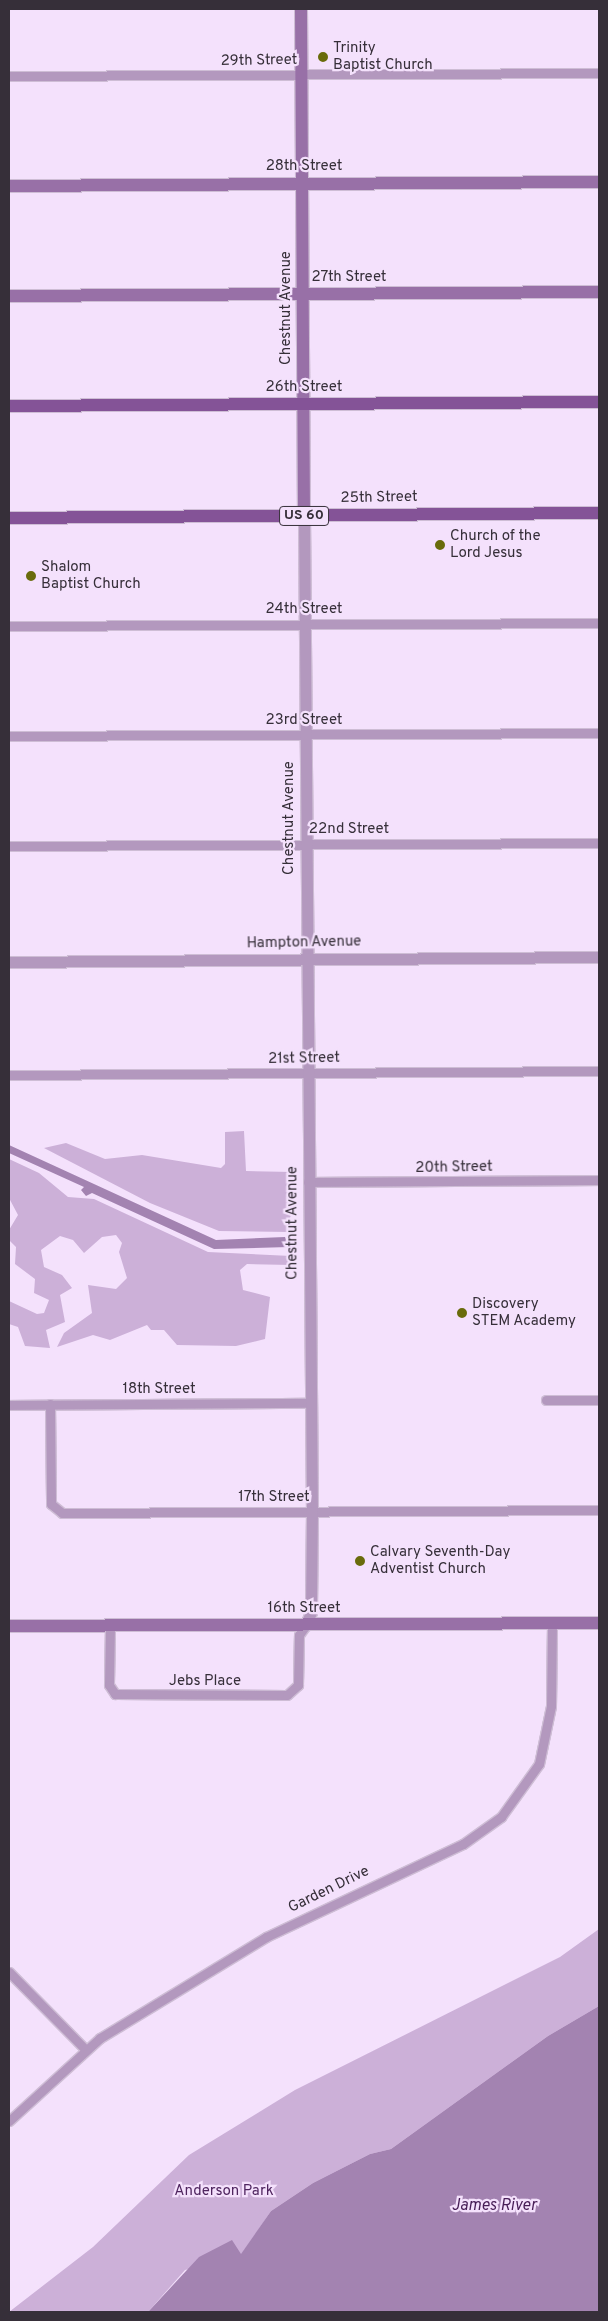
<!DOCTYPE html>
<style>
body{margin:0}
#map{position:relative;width:608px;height:2321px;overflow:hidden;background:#f4e1fc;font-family:Overpass,sans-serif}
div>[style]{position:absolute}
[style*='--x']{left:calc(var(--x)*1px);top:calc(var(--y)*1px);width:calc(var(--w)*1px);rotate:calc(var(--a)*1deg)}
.green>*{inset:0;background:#ccb0d8}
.water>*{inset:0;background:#a383b1}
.roads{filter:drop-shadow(1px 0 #cebdd5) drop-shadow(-1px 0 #cebdd5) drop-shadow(0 1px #cebdd5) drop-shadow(0 -1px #cebdd5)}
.minor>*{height:9px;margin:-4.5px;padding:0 4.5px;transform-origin:4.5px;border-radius:4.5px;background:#b398be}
.tertiary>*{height:11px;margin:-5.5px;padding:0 5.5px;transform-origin:5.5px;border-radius:5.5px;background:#b398be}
.secondary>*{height:12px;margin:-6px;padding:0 6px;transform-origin:6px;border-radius:6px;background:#9870a7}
.primary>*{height:12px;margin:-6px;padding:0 6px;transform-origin:6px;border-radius:6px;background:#845397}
.dots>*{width:14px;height:14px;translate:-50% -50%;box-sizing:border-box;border:2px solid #f4e1fc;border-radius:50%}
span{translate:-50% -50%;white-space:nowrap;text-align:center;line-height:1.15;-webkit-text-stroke:4.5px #f4e1fc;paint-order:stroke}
.shield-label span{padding:1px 4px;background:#f4e1fc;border:1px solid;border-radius:4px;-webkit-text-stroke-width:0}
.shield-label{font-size:14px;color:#362f39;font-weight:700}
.poi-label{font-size:15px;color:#362f39}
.left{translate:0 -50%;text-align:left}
.street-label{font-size:15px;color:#362f39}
.park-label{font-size:15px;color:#4f255f}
.water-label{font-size:16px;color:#471d56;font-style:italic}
.frame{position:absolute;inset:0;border:10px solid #362f39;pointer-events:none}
</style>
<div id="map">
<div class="green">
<i style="clip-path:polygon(244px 1131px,246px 1171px,292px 1172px,290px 1232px,219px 1231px,150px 1203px,44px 1148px,66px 1143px,105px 1159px,142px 1155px,221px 1168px,225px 1164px,225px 1132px)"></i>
<i style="clip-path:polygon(9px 1159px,39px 1173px,68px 1197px,94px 1199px,208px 1252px,291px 1256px,291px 1265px,247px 1264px,240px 1270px,243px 1290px,270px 1297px,265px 1339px,236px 1346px,177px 1345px,164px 1330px,151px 1330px,147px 1325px,110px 1340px,93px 1335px,57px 1347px,64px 1333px,92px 1313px,88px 1285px,116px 1289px,127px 1278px,119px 1252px,122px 1243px,116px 1235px,102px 1237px,84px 1253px,73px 1240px,60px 1236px,41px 1250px,44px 1267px,62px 1275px,72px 1288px,60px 1295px,65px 1322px,46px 1330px,50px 1348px,25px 1346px,18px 1327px,9px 1324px,9px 1301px,37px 1314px,44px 1313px,49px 1300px,34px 1293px,35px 1279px,15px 1264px,16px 1247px,9px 1240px,9px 1230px,18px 1215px,9px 1198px)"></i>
<i style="clip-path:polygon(599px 1929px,599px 2006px,548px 2036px,391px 2149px,370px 2154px,313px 2183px,271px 2211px,241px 2255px,185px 2270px,148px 2312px,9px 2312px,93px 2247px,189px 2155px,295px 2090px,560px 1957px)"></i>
</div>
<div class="water">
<i style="clip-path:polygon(9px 1145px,216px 1240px,285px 1237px,289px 1247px,214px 1249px,92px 1193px,86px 1196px,81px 1190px,84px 1187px,9px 1153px)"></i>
<i style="clip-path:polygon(599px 2006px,599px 2312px,148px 2312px,199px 2257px,232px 2240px,241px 2254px,271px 2211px,313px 2183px,370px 2154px,391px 2149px,548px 2036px)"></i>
</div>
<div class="roads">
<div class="minor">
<i style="--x:9;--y:76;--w:590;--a:-0.29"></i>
<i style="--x:9;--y:626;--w:590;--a:-0.29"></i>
<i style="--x:9;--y:736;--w:590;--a:-0.29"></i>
<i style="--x:9;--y:846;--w:590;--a:-0.29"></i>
<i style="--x:9;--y:1075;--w:590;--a:-0.39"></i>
<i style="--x:308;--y:1182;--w:291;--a:-0.4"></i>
<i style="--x:546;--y:1400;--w:53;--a:0"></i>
<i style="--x:50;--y:1404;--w:100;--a:89.4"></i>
<i style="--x:51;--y:1504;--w:14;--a:39"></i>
<i style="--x:62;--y:1513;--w:537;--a:-0.32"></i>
<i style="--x:9;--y:1405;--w:301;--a:-0.4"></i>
<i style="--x:110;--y:1626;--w:59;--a:91"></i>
<i style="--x:109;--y:1685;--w:11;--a:56"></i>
<i style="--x:115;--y:1694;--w:172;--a:0.3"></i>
<i style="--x:287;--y:1695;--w:15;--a:-42"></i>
<i style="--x:298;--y:1685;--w:50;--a:-88.9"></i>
<i style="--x:299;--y:1635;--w:12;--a:-55"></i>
<i style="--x:9;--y:1972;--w:108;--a:45.4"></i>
<i style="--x:9;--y:2121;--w:123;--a:-42.4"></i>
<i style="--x:100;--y:2038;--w:194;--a:-31.3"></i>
<i style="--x:266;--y:1937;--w:218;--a:-25.3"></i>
<i style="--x:463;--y:1844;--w:47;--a:-35.4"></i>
<i style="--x:501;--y:1817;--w:65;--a:-54.4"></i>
<i style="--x:539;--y:1764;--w:59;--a:-78.3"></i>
<i style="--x:551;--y:1706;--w:83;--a:-89.3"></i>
</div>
<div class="tertiary">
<i style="--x:304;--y:516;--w:996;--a:89.54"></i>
<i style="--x:312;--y:1512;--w:100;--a:90.6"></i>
<i style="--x:311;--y:1612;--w:14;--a:111"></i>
<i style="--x:9;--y:962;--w:590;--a:-0.49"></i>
</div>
<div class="secondary">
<i style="--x:301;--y:9;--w:507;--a:89.66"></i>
<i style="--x:9;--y:186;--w:590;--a:-0.39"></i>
<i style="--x:9;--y:296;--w:590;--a:-0.39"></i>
<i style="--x:9;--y:1626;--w:590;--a:-0.29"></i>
</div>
<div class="primary">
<i style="--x:9;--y:406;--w:590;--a:-0.39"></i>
<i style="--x:9;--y:518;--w:590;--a:-0.49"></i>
</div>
</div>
<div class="dots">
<i style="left:323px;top:57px;background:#696b0b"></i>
<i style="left:440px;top:545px;background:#696b0b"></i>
<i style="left:31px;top:576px;background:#696b0b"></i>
<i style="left:462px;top:1313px;background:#696b0b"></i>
<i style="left:360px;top:1561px;background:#696b0b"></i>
</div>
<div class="shield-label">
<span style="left:304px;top:516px">US 60</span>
</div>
<div class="poi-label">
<span class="left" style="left:333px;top:57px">Trinity<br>Baptist Church</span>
<span class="left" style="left:450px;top:545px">Church of the<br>Lord Jesus</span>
<span class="left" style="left:41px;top:576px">Shalom<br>Baptist Church</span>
<span class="left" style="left:472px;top:1313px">Discovery<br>STEM Academy</span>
<span class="left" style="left:370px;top:1561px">Calvary Seventh-Day<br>Adventist Church</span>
</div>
<div class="street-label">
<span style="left:259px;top:61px;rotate:-1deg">29th Street</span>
<span style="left:304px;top:167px">28th Street</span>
<span style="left:349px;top:278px">27th Street</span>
<span style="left:287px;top:308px;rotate:-90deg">Chestnut Avenue</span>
<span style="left:304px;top:388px">26th Street</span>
<span style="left:379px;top:498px;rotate:-1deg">25th Street</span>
<span style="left:304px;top:610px">24th Street</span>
<span style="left:304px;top:721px">23rd Street</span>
<span style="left:290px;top:818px;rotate:-90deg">Chestnut Avenue</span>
<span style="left:349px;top:830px">22nd Street</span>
<span style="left:304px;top:943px;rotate:-1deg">Hampton Avenue</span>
<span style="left:304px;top:1059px;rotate:-1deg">21st Street</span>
<span style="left:454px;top:1168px;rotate:-1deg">20th Street</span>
<span style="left:293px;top:1223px;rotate:-90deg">Chestnut Avenue</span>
<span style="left:159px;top:1390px">18th Street</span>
<span style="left:274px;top:1498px">17th Street</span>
<span style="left:304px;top:1609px">16th Street</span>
<span style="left:205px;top:1682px">Jebs Place</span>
<span style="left:329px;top:1890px;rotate:-26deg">Garden Drive</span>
</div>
<div class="park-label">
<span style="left:224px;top:2192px">Anderson Park</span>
</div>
<div class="water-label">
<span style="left:494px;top:2206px">James River</span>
</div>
<div class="frame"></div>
</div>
